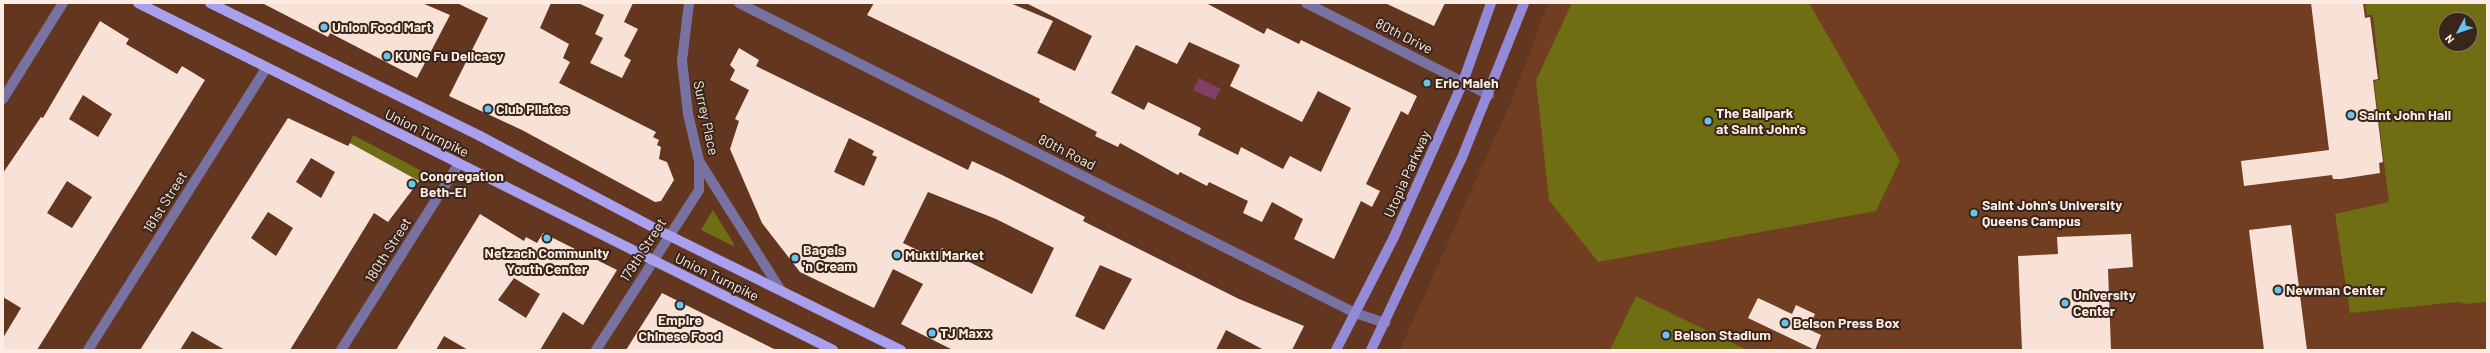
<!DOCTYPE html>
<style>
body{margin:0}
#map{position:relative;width:2490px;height:353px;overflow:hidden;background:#63371f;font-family:Barlow,sans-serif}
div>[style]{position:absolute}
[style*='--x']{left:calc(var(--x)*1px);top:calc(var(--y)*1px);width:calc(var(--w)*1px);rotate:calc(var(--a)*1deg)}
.built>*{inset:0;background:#713e21}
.green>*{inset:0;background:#6f6e12}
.water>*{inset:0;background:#843d63}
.building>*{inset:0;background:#f8e2d7}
.street>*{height:10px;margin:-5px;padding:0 5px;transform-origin:5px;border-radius:5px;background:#7872a3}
.secondary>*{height:10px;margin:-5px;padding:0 5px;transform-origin:5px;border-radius:5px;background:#948ad8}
.primary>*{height:10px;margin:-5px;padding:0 5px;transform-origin:5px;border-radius:5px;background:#aaa0f0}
.dots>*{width:11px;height:11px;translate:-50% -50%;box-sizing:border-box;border:2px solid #39251a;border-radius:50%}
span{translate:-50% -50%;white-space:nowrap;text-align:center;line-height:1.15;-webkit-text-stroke:4px #39251a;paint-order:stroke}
.poi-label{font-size:14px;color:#fdece3;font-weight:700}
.left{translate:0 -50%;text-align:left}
.street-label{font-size:14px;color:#fdece3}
.frame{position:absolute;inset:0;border:4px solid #fdece3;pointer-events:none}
.north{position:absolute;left:2438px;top:12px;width:40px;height:40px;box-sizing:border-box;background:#39251a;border:1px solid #87756a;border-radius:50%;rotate:230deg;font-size:11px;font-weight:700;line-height:16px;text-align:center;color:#fdece3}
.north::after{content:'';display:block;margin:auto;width:14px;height:18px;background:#65c5ee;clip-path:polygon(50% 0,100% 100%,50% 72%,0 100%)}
</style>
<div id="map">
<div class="built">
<i style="clip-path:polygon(evenodd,1548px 3px,2487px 3px,2487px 350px,1400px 350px,1514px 95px,1548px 3px,2446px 20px,2470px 20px,2470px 44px,2446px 44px,2446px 20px)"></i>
</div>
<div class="green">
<i style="clip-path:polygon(1572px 3px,1809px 3px,1900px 161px,1876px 211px,1598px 262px,1549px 200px,1536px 80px)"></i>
<i style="clip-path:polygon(evenodd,2365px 3px,2487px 3px,2487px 302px,2466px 304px,2458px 302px,2350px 313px,2335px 214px,2389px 202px,2374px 81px,2380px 80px,2373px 15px,2367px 15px,2365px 3px,2446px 20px,2470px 20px,2470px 44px,2446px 44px,2446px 20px)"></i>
<i style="clip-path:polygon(353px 135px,424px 172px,419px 181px,350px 143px)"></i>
<i style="clip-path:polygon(713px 210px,734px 244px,733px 246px,701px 230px)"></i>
<i style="clip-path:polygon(1636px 296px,1685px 320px,1747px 350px,1610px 350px)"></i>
</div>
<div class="water">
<i style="clip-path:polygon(1199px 78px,1221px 89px,1215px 100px,1193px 90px)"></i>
</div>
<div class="building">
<i style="clip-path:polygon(262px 3px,422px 3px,450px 15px,417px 78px,330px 33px,328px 37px)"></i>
<i style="clip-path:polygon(457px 3px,551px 3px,540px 28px,569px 44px,563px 58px,570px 62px,559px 83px,656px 132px,653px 137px,659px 140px,657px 145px,661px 147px,659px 159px,667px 162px,674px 180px,661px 201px,655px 202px,522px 130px,449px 96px,488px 18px)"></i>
<i style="clip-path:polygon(578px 3px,633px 3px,624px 22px,638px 29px,624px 56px,631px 60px,622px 78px,590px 63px,603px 38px,595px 34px,604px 15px)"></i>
<i style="clip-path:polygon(evenodd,874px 3px,1010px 3px,1053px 21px,1037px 53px,1075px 71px,1092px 36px,1026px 3px,1206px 3px,1264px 34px,1267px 28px,1299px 44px,1301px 40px,1417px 96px,1408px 115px,1401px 111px,1366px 184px,1380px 191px,1372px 207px,1361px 201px,1334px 259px,1294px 239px,1303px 219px,1272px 202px,1262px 222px,1243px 213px,1248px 201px,1209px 182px,1207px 186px,1180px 172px,1178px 175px,1120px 143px,1118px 147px,1095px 136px,1097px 132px,1039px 102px,1040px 99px,867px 15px,874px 3px,1189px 42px,1240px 65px,1230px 86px,1302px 122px,1318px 91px,1351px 108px,1321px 172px,1290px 156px,1283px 169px,1241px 147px,1238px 155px,1198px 135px,1201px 128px,1148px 102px,1144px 110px,1111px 93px,1136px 45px,1177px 64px,1189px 42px)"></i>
<i style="clip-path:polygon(1385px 3px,1445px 3px,1434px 26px)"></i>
<i style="clip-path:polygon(2311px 3px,2363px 3px,2365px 18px,2370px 17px,2378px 79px,2373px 80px,2383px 162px,2379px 163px,2380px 173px,2341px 179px,2333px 179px,2332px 175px,2244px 186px,2241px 161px,2329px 150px)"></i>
<i style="clip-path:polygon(evenodd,100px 21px,129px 39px,126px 44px,177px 74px,182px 66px,205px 80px,37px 350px,3px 350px,3px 338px,21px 308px,3px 297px,3px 173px,41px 117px,43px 118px,100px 21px,83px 95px,112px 114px,98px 137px,69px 119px,83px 95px,100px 21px,67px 181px,92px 197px,72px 228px,47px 213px,67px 181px)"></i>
<i style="clip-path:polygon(evenodd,739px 48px,759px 60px,756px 66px,881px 127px,968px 170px,972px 161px,1002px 175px,1085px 217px,1083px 221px,1239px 299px,1304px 326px,1292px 350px,1264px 350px,1226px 330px,1216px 350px,953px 350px,901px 324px,923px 284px,893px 269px,874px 308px,800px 272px,762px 223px,730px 149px,739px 121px,735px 119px,749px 90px,730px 80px,735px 70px,730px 65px,739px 48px,849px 138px,874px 151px,872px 155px,877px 157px,864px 186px,834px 172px,849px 138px,739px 48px,928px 192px,996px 219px,1054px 248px,1032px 294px,942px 248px,936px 259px,903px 243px,928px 192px,739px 48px,1100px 265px,1132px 279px,1104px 330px,1075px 316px,1100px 265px)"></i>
<i style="clip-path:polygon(evenodd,288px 118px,348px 146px,350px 143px,419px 181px,388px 222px,374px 213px,290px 350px,225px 350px,192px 331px,180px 350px,140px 350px,288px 118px,311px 158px,335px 172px,321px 198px,296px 182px,311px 158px,288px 118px,268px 212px,293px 228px,276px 256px,251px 238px,268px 212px)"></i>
<i style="clip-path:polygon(evenodd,480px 214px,524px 241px,526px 237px,537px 243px,543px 233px,617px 270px,583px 325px,563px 312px,540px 350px,468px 350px,444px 336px,436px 350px,396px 350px,480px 214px,514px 278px,540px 294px,526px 318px,498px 300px,514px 278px)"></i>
<i style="clip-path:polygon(2291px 225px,2307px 350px,2264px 350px,2249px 230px)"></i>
<i style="clip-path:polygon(2131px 234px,2133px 267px,2108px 269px,2111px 350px,2022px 350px,2018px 256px,2058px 254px,2057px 237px)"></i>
<i style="clip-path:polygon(662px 293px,776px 350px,626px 350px)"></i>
<i style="clip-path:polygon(1758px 298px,1792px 314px,1796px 305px,1815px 314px,1808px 329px,1821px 335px,1815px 350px,1748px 318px)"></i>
</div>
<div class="street">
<i style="--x:689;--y:3;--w:58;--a:96.9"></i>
<i style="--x:682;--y:61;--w:53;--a:83.5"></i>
<i style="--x:688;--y:114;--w:48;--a:76.8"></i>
<i style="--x:699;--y:161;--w:151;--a:57.7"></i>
<i style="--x:739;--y:3;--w:690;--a:26.71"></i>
<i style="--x:1355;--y:313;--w:32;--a:18"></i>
<i style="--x:1306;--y:3;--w:205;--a:26.7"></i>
<i style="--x:3;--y:99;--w:113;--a:-58"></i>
<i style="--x:88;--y:350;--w:333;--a:-57.7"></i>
<i style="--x:341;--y:350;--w:219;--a:-57.7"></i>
<i style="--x:596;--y:350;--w:190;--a:-57.2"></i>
<i style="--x:699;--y:190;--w:29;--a:-90"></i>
</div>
<div class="secondary">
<i style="--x:1336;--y:350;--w:127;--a:-62.8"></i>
<i style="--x:1394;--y:237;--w:81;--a:-66"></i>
<i style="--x:1427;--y:163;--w:89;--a:-66"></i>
<i style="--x:1463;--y:82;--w:84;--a:-70.5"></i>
<i style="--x:1371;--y:350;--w:210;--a:-64.7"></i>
<i style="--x:1461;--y:160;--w:169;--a:-68.1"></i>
</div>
<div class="primary">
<i style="--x:138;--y:3;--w:777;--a:26.53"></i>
<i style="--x:210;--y:3;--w:301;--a:26.2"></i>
<i style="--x:480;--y:136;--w:212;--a:27.8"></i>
<i style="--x:668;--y:235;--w:260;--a:26.3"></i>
</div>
<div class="dots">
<i style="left:324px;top:27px;background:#65c5ee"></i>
<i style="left:387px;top:56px;background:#65c5ee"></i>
<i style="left:1427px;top:83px;background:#65c5ee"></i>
<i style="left:488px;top:109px;background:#65c5ee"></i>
<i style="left:2351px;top:115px;background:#65c5ee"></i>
<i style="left:1708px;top:121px;background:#65c5ee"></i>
<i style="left:412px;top:184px;background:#65c5ee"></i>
<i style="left:1974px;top:213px;background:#65c5ee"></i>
<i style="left:547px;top:238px;background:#65c5ee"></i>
<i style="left:897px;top:255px;background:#65c5ee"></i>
<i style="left:795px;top:258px;background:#65c5ee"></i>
<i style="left:2278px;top:290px;background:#65c5ee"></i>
<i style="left:2065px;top:303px;background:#65c5ee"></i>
<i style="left:680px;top:305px;background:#65c5ee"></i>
<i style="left:1785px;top:323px;background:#65c5ee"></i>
<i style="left:932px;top:333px;background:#65c5ee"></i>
<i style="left:1666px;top:335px;background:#65c5ee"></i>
</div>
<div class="poi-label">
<span class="left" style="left:332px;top:27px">Union Food Mart</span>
<span class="left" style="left:395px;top:56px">KUNG Fu Delicacy</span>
<span class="left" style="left:1435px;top:83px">Eric Maleh</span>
<span class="left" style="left:496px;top:109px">Club Pilates</span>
<span class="left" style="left:1716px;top:121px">The Ballpark<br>at Saint John's</span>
<span class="left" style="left:2359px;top:115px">Saint John Hall</span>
<span class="left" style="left:420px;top:184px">Congregation<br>Beth-El</span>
<span class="left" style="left:1982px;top:213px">Saint John's University<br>Queens Campus</span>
<span class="left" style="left:803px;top:258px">Bagels<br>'n Cream</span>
<span style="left:547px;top:261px">Netzach Community<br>Youth Center</span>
<span class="left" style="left:905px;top:255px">Mukti Market</span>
<span class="left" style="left:2286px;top:290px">Newman Center</span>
<span class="left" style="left:2073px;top:303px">University<br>Center</span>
<span style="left:680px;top:328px">Empire<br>Chinese Food</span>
<span class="left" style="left:1793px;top:323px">Belson Press Box</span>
<span class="left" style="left:940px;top:333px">TJ Maxx</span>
<span class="left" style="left:1674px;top:335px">Belson Stadium</span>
</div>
<div class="street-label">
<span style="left:1404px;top:36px;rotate:27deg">80th Drive</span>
<span style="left:706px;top:118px;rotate:78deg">Surrey Place</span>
<span style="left:427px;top:133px;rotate:26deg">Union Turnpike</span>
<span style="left:1067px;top:152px;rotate:27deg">80th Road</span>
<span style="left:1407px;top:174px;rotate:-66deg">Utopia Parkway</span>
<span style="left:165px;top:202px;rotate:-58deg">181st Street</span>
<span style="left:388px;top:250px;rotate:-58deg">180th Street</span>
<span style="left:643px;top:250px;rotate:-57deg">179th Street</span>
<span style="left:717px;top:277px;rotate:26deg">Union Turnpike</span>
</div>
<div class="frame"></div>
<div class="north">N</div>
</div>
